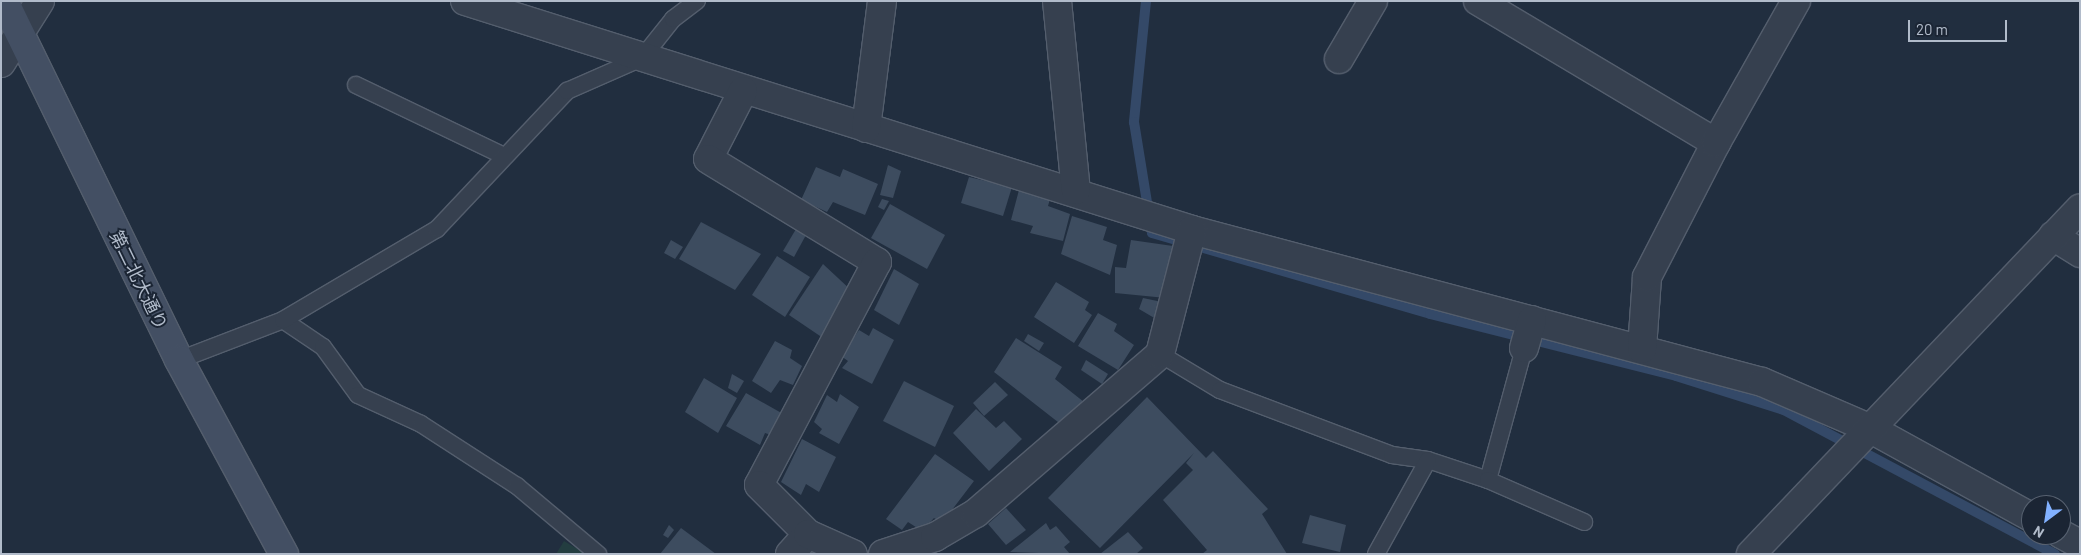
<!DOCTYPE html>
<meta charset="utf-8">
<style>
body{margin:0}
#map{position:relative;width:2081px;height:555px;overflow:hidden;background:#212e3f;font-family:Barlow,"Noto Sans JP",sans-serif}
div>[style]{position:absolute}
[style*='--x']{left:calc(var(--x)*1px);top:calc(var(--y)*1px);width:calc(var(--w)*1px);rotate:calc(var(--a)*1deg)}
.green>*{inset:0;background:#233d40}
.stream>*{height:10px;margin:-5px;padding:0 5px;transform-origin:5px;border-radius:5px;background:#344968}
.building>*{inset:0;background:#3d4c5f}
.roads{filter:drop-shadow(1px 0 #545e6d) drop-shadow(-1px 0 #545e6d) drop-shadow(0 1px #545e6d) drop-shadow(0 -1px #545e6d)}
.lane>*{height:16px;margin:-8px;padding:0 8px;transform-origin:8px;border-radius:8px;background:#36404f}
.street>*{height:28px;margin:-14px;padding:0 14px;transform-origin:14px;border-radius:14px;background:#36404f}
.secondary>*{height:28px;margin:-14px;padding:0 14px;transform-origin:14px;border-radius:14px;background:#434f63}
span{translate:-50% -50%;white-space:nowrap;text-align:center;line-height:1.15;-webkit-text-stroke:4px #1b2534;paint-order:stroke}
.street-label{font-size:18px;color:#b1bbca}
.frame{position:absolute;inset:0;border:2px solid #b1bbca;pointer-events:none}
.north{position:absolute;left:2021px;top:495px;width:50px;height:50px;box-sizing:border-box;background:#1b2534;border:1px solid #576170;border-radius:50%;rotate:211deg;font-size:14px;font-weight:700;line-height:20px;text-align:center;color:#b1bbca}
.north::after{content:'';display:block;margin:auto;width:18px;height:22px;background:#82b1ff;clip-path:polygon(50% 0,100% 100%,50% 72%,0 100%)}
.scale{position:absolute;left:1908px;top:20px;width:99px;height:22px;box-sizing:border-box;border:2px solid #b1bbca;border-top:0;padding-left:6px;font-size:15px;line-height:18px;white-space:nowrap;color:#b1bbca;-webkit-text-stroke:4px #1b2534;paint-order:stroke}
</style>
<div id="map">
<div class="green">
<i style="clip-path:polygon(564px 541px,586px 554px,556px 554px)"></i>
</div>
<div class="stream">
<i style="--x:1146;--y:1;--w:122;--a:95.7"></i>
<i style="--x:1134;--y:122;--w:112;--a:80.8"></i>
<i style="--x:1152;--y:233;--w:290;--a:16.2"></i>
<i style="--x:1430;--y:314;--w:254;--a:14.1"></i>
<i style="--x:1676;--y:376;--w:113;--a:17.5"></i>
<i style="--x:1784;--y:410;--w:307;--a:28"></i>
</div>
<div class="building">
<i style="clip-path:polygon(888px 165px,901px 171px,893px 198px,880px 195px)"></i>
<i style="clip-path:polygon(816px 167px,840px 177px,843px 169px,878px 184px,865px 215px,833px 202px,827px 212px,801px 200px)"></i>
<i style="clip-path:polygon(969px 177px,1012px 187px,1003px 216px,961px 203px)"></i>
<i style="clip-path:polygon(1019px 190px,1050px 199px,1048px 206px,1070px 214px,1063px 241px,1030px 233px,1033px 226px,1011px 220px)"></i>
<i style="clip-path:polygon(882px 199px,889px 201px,884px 210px,878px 207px)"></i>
<i style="clip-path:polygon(890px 204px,945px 235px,927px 269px,871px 238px)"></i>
<i style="clip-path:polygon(1072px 216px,1107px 227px,1103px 240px,1117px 245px,1110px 275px,1061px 254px)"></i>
<i style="clip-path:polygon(701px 222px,761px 254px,735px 290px,679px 259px)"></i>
<i style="clip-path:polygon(796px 229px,806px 235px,794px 257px,783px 251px)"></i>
<i style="clip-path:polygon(671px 240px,683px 247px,675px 259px,664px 253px)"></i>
<i style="clip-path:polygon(1131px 240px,1173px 246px,1166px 298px,1115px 293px,1115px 267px,1126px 268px)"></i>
<i style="clip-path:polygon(777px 256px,810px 277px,785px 317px,752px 295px)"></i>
<i style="clip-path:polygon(823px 264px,853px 292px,823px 338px,789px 315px)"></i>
<i style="clip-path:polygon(894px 269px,919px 284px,899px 325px,874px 310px)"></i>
<i style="clip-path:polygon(1056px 282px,1089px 302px,1085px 310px,1092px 315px,1074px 343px,1034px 317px)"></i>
<i style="clip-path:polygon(1143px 298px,1162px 302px,1156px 319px,1139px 309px)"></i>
<i style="clip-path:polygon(1098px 313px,1117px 324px,1114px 331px,1134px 345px,1118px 370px,1078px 346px)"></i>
<i style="clip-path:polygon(873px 328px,894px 340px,872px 384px,842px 368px,848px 361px,841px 356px,859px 330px,869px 336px)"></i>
<i style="clip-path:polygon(1028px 334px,1044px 343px,1039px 351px,1024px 341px)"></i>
<i style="clip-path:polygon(1016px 338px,1062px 367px,1055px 379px,1084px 402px,1063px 426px,994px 372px)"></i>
<i style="clip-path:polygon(775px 341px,792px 350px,790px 358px,802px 366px,793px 385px,780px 380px,771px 393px,752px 381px)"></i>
<i style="clip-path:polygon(1086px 360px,1108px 374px,1102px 384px,1081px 370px)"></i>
<i style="clip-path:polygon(732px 374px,744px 381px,737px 393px,728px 388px)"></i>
<i style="clip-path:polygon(704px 378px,737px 398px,718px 433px,685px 412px)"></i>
<i style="clip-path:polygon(904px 381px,954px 406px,935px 447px,883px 421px)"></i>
<i style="clip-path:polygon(995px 382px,1008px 395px,984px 416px,973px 403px)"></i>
<i style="clip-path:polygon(746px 393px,785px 415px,774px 436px,765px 433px,760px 445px,726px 426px)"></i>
<i style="clip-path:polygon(840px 394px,859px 407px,839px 444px,819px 433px,822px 429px,814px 422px,827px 395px,837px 402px)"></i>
<i style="clip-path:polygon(1147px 397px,1206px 458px,1213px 451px,1268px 509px,1262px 514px,1287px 554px,1202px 554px,1207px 550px,1163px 500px,1193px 470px,1186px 463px,1194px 453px,1100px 548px,1048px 498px)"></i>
<i style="clip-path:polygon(976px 409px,996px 428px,1004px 421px,1022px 439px,989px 471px,953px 433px)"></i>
<i style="clip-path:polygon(802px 439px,836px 457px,819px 492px,806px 484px,801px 495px,781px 482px)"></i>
<i style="clip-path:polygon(935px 454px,974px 481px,942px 523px,934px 518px,922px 531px,908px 522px,902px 530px,886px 519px)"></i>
<i style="clip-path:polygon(1006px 508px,1026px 530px,1006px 545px,988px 524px)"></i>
<i style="clip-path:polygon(1310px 515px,1346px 525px,1340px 552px,1302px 543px)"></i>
<i style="clip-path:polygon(1046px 523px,1050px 530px,1056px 526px,1070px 542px,1064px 547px,1070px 554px,1010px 552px)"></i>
<i style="clip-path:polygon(669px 525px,674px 530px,668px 538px,663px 535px)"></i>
<i style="clip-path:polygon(681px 528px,716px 554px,660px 554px)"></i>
<i style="clip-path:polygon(1128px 532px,1143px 548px,1136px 554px,1100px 554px)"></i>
</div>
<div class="roads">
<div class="lane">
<i style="--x:356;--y:85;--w:162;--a:25.6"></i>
<i style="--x:283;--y:320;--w:48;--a:34"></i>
<i style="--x:323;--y:347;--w:59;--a:53.9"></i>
<i style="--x:358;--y:395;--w:69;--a:24.7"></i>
<i style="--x:421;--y:424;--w:114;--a:32.9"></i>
<i style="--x:517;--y:486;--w:106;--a:40"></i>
<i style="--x:1160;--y:354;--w:70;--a:31"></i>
<i style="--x:1220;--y:390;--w:184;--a:20.7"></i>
<i style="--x:1392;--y:455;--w:36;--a:8"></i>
<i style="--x:1428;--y:460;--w:63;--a:18.4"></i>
<i style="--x:1488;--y:480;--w:137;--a:-74.7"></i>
<i style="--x:179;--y:360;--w:111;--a:-21"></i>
<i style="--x:283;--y:320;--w:179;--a:-30.6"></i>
<i style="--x:437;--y:229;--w:190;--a:-46.7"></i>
<i style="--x:567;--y:91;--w:82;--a:-23.7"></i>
<i style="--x:642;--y:58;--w:50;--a:-51.5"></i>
<i style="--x:673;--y:19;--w:30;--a:-37"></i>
<i style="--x:1488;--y:480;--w:105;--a:23.6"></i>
<i style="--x:1376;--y:554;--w:107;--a:-61"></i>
</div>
<div class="street">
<i style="--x:465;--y:1;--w:762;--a:17.48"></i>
<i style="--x:1192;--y:230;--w:590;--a:14.93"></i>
<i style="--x:1762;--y:382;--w:119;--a:23.3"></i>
<i style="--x:1871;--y:429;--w:183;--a:28.8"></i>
<i style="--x:1057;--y:1;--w:190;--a:84.3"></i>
<i style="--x:1478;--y:1;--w:277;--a:30.8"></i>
<i style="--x:1339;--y:59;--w:67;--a:-59.6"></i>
<i style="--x:1;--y:63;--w:73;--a:-57.8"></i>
<i style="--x:743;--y:91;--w:76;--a:117.2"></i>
<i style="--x:708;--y:159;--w:198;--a:31.4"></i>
<i style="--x:877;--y:262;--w:252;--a:117.9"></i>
<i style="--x:759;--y:485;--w:69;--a:45"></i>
<i style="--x:808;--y:534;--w:27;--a:132"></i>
<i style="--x:866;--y:128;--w:128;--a:-82.8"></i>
<i style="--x:2053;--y:236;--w:32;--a:32"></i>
<i style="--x:1524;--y:348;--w:29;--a:-74"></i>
<i style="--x:1642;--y:349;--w:72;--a:-86"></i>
<i style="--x:1647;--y:277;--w:151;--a:-62.8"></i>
<i style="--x:1716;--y:143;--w:163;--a:-60.6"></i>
<i style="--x:808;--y:534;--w:49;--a:24"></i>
<i style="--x:2061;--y:534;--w:21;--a:28"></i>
<i style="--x:883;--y:554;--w:55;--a:-18.1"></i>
<i style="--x:935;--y:537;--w:48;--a:-30.3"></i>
<i style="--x:976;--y:513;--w:243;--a:-40.8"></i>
<i style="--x:1160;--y:354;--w:128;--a:-75.5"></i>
<i style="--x:1751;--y:554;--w:477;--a:-46.4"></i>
</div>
<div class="secondary">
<i style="--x:4;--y:1;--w:399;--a:64"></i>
<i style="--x:179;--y:360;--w:221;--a:61.6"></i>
</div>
</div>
<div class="street-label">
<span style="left:139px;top:280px;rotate:64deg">第二北大通り</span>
</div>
<div class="frame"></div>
<div class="north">N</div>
<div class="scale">20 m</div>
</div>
